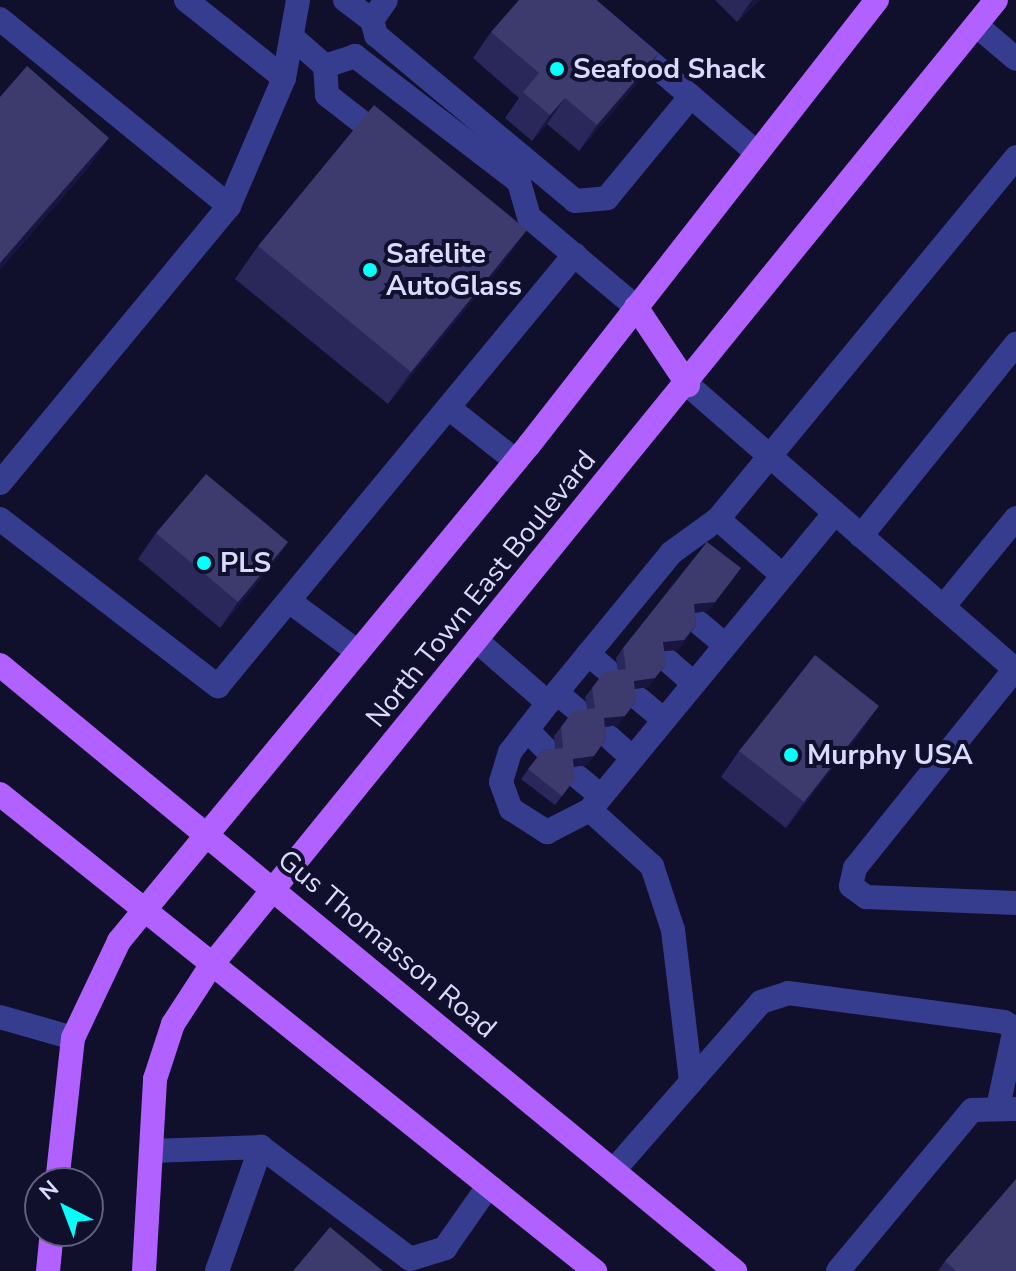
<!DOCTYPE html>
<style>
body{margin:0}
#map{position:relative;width:1016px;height:1271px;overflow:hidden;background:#100f2c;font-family:"Nunito Sans",sans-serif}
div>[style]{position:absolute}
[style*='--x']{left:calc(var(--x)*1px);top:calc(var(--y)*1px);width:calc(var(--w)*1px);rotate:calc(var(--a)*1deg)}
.minor>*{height:24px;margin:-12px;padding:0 12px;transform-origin:12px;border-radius:12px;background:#363d8f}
.major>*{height:24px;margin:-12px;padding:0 12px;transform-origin:12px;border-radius:12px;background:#b161ff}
.wall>*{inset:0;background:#2a275b}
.shaded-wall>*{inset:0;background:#181541}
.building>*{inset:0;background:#3d3a6d}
.dots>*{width:22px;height:22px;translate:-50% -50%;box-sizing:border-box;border:4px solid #100f2c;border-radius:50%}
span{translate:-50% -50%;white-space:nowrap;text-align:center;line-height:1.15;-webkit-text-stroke:8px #100f2c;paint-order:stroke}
.poi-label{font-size:28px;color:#dadaff;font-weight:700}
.left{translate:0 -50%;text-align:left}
.street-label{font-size:28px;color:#dadaff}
.north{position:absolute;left:24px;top:1167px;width:80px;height:80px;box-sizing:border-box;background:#100f2c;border:2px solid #616080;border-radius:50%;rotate:318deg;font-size:22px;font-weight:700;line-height:32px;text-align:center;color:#dadaff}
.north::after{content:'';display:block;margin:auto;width:28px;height:36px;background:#06fffa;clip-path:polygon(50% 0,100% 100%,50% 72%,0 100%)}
</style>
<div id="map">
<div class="minor">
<i style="--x:186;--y:0;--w:125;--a:38.5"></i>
<i style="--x:345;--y:0;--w:34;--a:37"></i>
<i style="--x:372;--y:20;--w:16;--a:75"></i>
<i style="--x:376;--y:35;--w:259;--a:39.8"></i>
<i style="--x:575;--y:201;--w:32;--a:-5"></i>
<i style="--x:607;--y:198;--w:132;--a:-50.5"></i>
<i style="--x:578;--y:0;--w:234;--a:40.5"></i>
<i style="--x:0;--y:19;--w:296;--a:39.2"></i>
<i style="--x:229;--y:206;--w:139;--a:-66.7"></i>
<i style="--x:284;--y:78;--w:79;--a:-79.8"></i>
<i style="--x:372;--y:20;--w:24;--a:-55"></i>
<i style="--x:976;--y:25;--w:52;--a:40.4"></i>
<i style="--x:292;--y:37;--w:44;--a:41.3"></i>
<i style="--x:325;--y:66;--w:29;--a:86"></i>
<i style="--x:327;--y:95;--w:75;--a:37.9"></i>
<i style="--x:325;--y:66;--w:32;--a:-18"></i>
<i style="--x:355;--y:56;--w:207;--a:37.5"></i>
<i style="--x:519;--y:182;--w:36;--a:74"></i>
<i style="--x:529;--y:217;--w:140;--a:40.1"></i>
<i style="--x:688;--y:385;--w:435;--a:41"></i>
<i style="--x:450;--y:409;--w:84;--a:38.2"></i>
<i style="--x:0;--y:483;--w:359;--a:-50.4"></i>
<i style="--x:0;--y:519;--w:275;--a:37.5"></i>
<i style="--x:218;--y:686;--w:560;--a:-50.43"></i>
<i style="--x:718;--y:519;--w:86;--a:41.2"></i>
<i style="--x:861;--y:536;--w:247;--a:-51.1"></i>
<i style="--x:289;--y:601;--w:86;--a:36.5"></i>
<i style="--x:943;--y:607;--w:115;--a:-50.6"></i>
<i style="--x:699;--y:623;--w:34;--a:40"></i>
<i style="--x:477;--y:641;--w:94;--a:41.1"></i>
<i style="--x:548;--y:703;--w:194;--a:-50.6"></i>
<i style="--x:671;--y:553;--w:58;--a:-35.9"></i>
<i style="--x:718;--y:519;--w:469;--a:-50.5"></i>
<i style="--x:588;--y:654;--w:25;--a:40"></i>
<i style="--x:668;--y:661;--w:33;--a:41"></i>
<i style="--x:1015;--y:669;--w:255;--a:128.8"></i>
<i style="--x:855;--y:868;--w:18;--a:103"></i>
<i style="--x:851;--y:886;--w:19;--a:36"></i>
<i style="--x:866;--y:897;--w:150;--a:2.3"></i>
<i style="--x:557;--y:693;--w:25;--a:40"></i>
<i style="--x:639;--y:699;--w:31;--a:40"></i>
<i style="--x:548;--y:703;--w:62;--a:127.8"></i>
<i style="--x:510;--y:752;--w:31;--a:107"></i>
<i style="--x:501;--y:782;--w:29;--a:70"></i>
<i style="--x:511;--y:809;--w:43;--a:32.6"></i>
<i style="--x:547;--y:832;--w:48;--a:-27.1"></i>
<i style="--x:590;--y:810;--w:84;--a:42.1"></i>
<i style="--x:652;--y:866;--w:67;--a:71.8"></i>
<i style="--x:673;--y:930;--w:153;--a:83.2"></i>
<i style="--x:527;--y:730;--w:25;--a:45"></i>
<i style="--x:609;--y:737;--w:31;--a:42"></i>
<i style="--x:578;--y:777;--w:30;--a:40"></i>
<i style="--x:590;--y:810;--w:385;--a:-50.5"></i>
<i style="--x:0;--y:1017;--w:76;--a:16"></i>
<i style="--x:151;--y:1151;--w:110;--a:-2.1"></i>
<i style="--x:261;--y:1147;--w:186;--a:36.9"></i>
<i style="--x:410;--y:1259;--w:37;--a:-17"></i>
<i style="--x:445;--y:1248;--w:73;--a:-55"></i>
<i style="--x:614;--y:1170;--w:223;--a:-48.8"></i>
<i style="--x:761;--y:1002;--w:28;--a:-18"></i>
<i style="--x:788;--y:993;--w:218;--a:7.6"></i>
<i style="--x:1004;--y:1022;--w:13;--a:29"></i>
<i style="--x:1015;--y:1028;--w:81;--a:102.1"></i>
<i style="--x:217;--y:1271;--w:132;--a:-70.5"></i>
<i style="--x:838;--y:1271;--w:209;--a:-50.2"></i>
<i style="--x:972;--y:1110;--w:44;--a:-1.3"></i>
</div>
<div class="major">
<i style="--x:636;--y:307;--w:94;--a:56.3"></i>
<i style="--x:0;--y:665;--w:953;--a:39.51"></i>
<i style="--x:0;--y:794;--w:763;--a:38.72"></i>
<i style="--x:57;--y:1183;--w:146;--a:-83.7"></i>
<i style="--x:73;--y:1038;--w:107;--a:-64.6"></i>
<i style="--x:119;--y:941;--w:644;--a:-50.42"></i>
<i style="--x:529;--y:445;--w:565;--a:-51.97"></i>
<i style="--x:48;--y:1271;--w:40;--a:-84.3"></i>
<i style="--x:144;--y:1271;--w:192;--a:-86.7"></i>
<i style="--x:155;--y:1079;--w:58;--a:-71.9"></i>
<i style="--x:173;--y:1024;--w:68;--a:-57"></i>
<i style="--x:210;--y:967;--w:1246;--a:-50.89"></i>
</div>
<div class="wall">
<i style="clip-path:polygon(715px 0,759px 0,737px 22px)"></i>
<i style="clip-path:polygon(491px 32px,658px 54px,640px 80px,579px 151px,547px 124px,532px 141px,505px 118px,519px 98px,473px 58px)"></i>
<i style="clip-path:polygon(258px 246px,504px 262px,388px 404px,235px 279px)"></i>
<i style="clip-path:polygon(156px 533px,288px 542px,270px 568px,220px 628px,138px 559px)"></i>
<i style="clip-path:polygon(735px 577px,708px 611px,695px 613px,696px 625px,678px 650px,664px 651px,659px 673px,648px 687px,635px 689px,618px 725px,605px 727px,606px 739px,587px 765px,574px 767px,568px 788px,555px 805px,521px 779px,543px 750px,555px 749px,554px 736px,561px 727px,587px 709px,585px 697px,592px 688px,618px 670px,616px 658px,623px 648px)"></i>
<i style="clip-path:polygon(861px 732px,786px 828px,721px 777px,739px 751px)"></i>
<i style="clip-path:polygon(945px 1261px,1016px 1271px,938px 1271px)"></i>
</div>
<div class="shaded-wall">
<i style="clip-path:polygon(752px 0,759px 0,737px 22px)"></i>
<i style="clip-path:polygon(658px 54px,640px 80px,579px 151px,597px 125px)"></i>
<i style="clip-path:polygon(565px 98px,547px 124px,532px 141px,550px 115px)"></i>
<i style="clip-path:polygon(109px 138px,87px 170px,0 270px,0 263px)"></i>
<i style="clip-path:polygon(527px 230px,504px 262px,388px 404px,411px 372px)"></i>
<i style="clip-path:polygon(288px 542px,270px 568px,220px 628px,238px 602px)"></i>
<i style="clip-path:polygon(741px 568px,708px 611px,687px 614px,694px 604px)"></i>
<i style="clip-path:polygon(696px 625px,678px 650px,656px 652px,663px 642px)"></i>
<i style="clip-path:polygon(666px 664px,648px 687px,627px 690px,634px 681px)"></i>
<i style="clip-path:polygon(636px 701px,618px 725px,597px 728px,604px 718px)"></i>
<i style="clip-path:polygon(879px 706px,861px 732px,786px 828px,804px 802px)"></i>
<i style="clip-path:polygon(606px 739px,587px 765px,566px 768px,573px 759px)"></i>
</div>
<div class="building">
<i style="clip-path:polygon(519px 0,596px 0,658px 54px,597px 125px,565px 98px,550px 115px,523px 92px,539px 73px,491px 32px)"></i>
<i style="clip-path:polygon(27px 66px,109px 138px,0 263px,0 97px)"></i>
<i style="clip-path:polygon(374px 105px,527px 230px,411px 372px,258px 246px)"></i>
<i style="clip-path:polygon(206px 474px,288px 542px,238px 602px,156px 533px)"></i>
<i style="clip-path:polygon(707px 542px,741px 568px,715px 602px,694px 604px,696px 625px,684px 640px,663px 642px,666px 664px,655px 678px,634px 681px,636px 701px,625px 716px,604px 718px,606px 739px,594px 756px,573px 759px,575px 779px,562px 796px,528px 769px,543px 750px,563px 748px,561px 727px,573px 711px,595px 708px,592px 688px,604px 672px,626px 669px,623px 648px)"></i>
<i style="clip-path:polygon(815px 655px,879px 706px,804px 802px,739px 751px)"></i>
<i style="clip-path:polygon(1016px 1179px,1016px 1271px,956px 1271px,945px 1261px)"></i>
<i style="clip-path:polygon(330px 1227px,383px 1271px,293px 1271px)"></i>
</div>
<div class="dots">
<i style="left:557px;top:69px;background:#06fffa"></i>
<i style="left:370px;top:270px;background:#06fffa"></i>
<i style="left:204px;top:563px;background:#06fffa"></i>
<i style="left:791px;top:755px;background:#06fffa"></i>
</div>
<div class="poi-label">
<span class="left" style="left:573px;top:69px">Seafood Shack</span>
<span class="left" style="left:386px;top:270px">Safelite<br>AutoGlass</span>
<span class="left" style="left:220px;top:563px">PLS</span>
<span class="left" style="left:807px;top:755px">Murphy USA</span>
</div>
<div class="street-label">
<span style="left:481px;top:589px;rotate:-51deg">North Town East Boulevard</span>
<span style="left:387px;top:944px;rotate:40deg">Gus Thomasson Road</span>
</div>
<div class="north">N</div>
</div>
